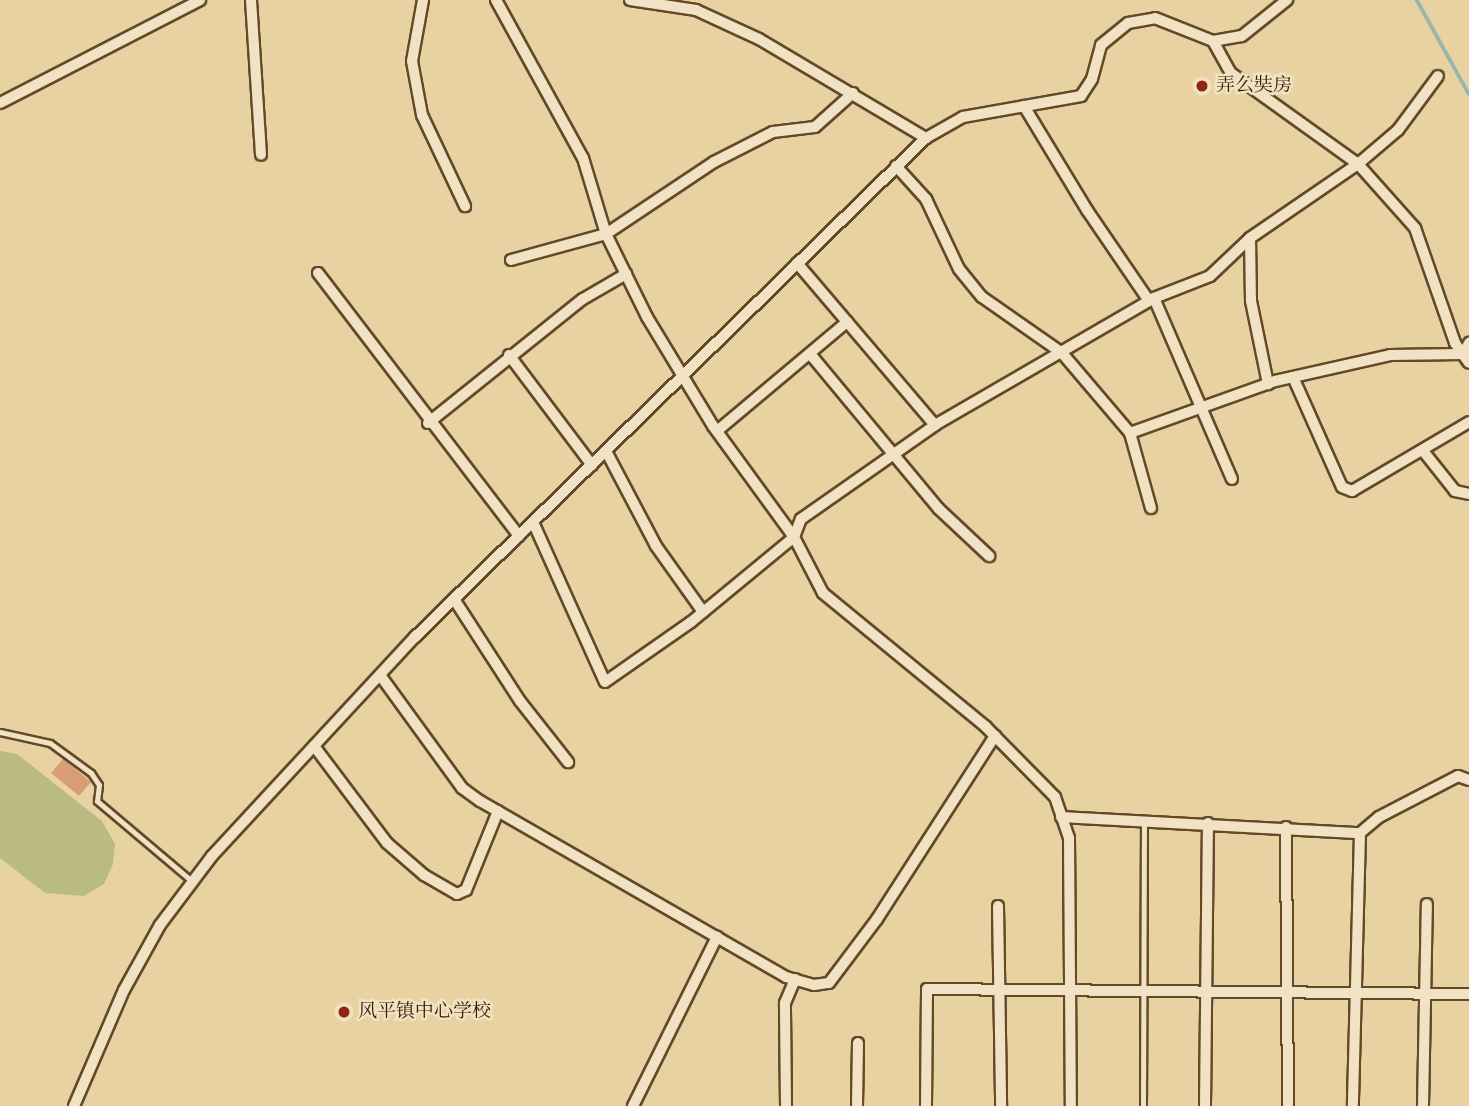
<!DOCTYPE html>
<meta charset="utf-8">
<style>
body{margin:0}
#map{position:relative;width:1469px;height:1106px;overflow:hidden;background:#e9d2a2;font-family:"IM FELL French Canon","Noto Serif SC",serif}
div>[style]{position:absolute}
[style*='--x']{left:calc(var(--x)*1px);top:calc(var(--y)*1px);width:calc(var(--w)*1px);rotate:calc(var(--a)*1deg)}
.green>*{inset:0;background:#babb82}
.stream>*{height:3.5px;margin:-1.75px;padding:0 1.75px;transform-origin:1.75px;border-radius:1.75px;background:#99b6ad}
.building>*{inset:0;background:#d89d74}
.roads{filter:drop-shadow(2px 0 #624928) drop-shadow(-2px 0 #624928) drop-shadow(0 2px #624928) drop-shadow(0 -2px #624928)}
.lane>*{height:5px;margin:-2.5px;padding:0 2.5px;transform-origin:2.5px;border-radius:2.5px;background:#f1e2c3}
.street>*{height:10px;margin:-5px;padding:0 5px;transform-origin:5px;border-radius:5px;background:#f1e2c3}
.dots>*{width:19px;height:19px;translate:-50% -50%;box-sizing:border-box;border:4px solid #f1e2c3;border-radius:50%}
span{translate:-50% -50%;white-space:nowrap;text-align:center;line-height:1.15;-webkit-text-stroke:5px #f1e2c3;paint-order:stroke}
.poi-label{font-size:19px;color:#351b00}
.left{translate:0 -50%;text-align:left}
</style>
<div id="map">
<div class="green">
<i style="clip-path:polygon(0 751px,17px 754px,102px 821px,115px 844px,113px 864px,104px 884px,84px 896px,45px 893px,0 858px)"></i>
</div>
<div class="stream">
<i style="--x:1417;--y:0;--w:107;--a:61"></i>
</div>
<div class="building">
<i style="clip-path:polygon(63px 759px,91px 782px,79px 796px,51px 773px)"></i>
</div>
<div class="roads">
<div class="lane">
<i style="--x:0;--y:732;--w:51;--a:12.4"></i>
<i style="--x:50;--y:743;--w:51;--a:36.2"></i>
<i style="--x:91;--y:773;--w:14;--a:56"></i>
<i style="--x:99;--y:785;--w:16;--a:97"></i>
<i style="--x:97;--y:801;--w:126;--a:40.2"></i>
<i style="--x:1143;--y:1106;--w:286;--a:-89.8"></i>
</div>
<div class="street">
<i style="--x:251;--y:0;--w:155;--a:86.3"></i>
<i style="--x:423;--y:0;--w:62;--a:100.2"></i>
<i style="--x:412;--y:61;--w:55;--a:79.5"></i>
<i style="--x:422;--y:115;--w:101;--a:64.7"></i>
<i style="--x:496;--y:0;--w:180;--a:61.2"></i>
<i style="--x:583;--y:158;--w:79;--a:73.2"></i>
<i style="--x:606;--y:234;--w:93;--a:63.7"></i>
<i style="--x:647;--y:317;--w:127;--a:58.8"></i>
<i style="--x:713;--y:426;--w:137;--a:53.9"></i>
<i style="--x:794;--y:537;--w:63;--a:62.6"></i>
<i style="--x:823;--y:593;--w:210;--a:39.4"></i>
<i style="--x:985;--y:726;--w:100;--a:45.4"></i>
<i style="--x:1055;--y:797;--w:43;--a:71.1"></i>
<i style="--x:1069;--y:838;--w:268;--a:89.6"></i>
<i style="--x:630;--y:0;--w:67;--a:8.6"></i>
<i style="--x:696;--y:10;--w:69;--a:24.7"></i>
<i style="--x:759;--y:39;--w:194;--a:30.7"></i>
<i style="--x:1213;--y:41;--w:37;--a:61"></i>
<i style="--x:1231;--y:73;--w:156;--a:35.6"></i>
<i style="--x:1358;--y:164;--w:86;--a:48.3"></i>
<i style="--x:1415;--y:228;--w:122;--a:70.8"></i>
<i style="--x:1455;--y:343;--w:24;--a:55"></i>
<i style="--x:0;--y:103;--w:225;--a:-27.2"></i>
<i style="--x:1024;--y:106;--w:122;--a:58.8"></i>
<i style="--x:1087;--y:210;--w:110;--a:55.7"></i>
<i style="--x:896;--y:166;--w:45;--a:47.7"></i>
<i style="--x:926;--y:199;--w:77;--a:64.8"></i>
<i style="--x:959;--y:269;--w:36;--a:51"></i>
<i style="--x:982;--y:297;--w:98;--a:35"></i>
<i style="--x:1062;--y:353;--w:105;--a:49.6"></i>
<i style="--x:1130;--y:433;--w:78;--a:74.4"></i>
<i style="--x:1250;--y:238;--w:63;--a:89.1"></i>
<i style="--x:1251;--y:301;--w:85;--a:78.4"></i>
<i style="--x:511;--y:260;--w:98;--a:-15.3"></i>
<i style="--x:606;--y:234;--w:130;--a:-33.7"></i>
<i style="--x:714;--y:162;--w:66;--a:-27"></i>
<i style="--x:773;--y:132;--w:42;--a:-6.8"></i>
<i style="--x:815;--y:127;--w:51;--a:-41.8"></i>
<i style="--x:797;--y:263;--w:213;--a:49.6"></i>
<i style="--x:318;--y:273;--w:331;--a:52.6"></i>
<i style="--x:1154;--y:298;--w:197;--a:66.7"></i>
<i style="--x:509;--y:355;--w:138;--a:53"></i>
<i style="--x:811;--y:355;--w:200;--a:50.3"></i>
<i style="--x:939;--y:509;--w:69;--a:43.2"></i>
<i style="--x:1293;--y:377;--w:120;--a:66"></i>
<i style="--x:1342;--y:487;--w:11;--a:22"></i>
<i style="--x:1352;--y:491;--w:136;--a:-30.5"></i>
<i style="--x:428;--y:423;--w:198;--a:-38.7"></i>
<i style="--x:583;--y:299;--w:50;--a:-30.2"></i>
<i style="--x:717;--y:431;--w:170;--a:-40"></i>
<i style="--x:1130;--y:433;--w:154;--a:-19.7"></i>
<i style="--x:1275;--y:381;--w:118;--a:-12.7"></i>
<i style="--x:1390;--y:355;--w:73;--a:-0.8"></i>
<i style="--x:1463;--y:354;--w:13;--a:-61"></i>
<i style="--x:606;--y:451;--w:107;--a:62.2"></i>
<i style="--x:656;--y:546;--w:81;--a:54.5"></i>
<i style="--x:1424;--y:452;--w:50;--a:51.5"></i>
<i style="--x:1455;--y:491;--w:14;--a:12"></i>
<i style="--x:533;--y:522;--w:175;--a:65.8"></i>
<i style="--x:605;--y:682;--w:105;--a:-34.9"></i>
<i style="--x:691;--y:622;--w:134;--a:-39.5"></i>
<i style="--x:794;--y:537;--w:19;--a:-69"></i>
<i style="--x:801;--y:519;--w:164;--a:-35"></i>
<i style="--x:935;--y:425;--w:253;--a:-30.1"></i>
<i style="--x:1154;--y:298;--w:60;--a:-21.4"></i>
<i style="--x:1210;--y:276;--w:55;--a:-43.5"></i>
<i style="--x:1250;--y:238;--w:131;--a:-34.4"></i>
<i style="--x:1358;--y:164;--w:52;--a:-40.4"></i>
<i style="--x:1398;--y:130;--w:67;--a:-53.5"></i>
<i style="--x:454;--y:599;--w:121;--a:57.1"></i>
<i style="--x:520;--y:701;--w:78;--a:51.8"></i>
<i style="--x:380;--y:675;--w:140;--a:54"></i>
<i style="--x:462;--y:788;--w:22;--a:36"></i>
<i style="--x:480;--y:801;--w:353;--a:29.9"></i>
<i style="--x:786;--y:977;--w:29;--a:16"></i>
<i style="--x:814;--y:985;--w:15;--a:-8"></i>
<i style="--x:829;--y:983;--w:80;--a:-53.1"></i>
<i style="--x:877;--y:919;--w:218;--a:-57.2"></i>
<i style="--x:314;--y:746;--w:121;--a:53"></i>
<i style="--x:387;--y:843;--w:49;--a:40.9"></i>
<i style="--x:424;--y:875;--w:38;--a:30"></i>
<i style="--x:457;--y:894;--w:10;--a:-24"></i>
<i style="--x:466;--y:890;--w:85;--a:-67.9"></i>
<i style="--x:1061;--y:817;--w:299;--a:3.1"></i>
<i style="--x:1360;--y:833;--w:273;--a:91.5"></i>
<i style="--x:1286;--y:827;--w:279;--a:89.6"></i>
<i style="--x:1360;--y:833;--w:25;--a:-40"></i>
<i style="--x:1379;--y:817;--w:89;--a:-27.4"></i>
<i style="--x:1458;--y:776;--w:12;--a:20"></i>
<i style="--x:998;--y:906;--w:200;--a:89.1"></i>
<i style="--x:74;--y:1106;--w:126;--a:-66.7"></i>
<i style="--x:124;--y:990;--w:74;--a:-61"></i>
<i style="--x:160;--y:925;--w:86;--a:-53"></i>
<i style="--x:212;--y:856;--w:299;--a:-47.2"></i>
<i style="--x:415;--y:637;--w:714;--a:-44.32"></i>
<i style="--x:926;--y:138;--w:43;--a:-29.6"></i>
<i style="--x:963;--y:117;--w:120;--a:-10.1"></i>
<i style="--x:1081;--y:96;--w:20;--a:-57"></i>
<i style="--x:1092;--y:79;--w:35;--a:-75"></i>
<i style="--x:1101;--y:45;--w:35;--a:-39"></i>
<i style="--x:1128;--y:23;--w:27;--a:-10"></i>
<i style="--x:1155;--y:18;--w:62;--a:21.6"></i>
<i style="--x:1213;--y:41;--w:29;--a:-10"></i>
<i style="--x:1242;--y:36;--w:58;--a:-38.7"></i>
<i style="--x:633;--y:1106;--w:189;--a:-63.6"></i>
<i style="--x:786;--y:1106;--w:103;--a:-90.6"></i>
<i style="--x:785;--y:1003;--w:26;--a:-67"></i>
<i style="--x:857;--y:1106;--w:63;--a:-89.1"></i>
<i style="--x:926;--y:1106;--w:117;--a:-89.5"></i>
<i style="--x:927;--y:989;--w:542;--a:0.53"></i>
<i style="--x:1205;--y:1106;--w:283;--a:-89.4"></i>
<i style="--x:1423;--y:1106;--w:202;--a:-88.9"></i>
</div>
</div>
<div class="dots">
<i style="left:1202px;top:86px;background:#8f2418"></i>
<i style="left:344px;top:1012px;background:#8f2418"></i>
</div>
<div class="poi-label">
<span class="left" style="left:1216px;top:86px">弄么奘房</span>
<span class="left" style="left:358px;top:1012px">风平镇中心学校</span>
</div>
</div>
